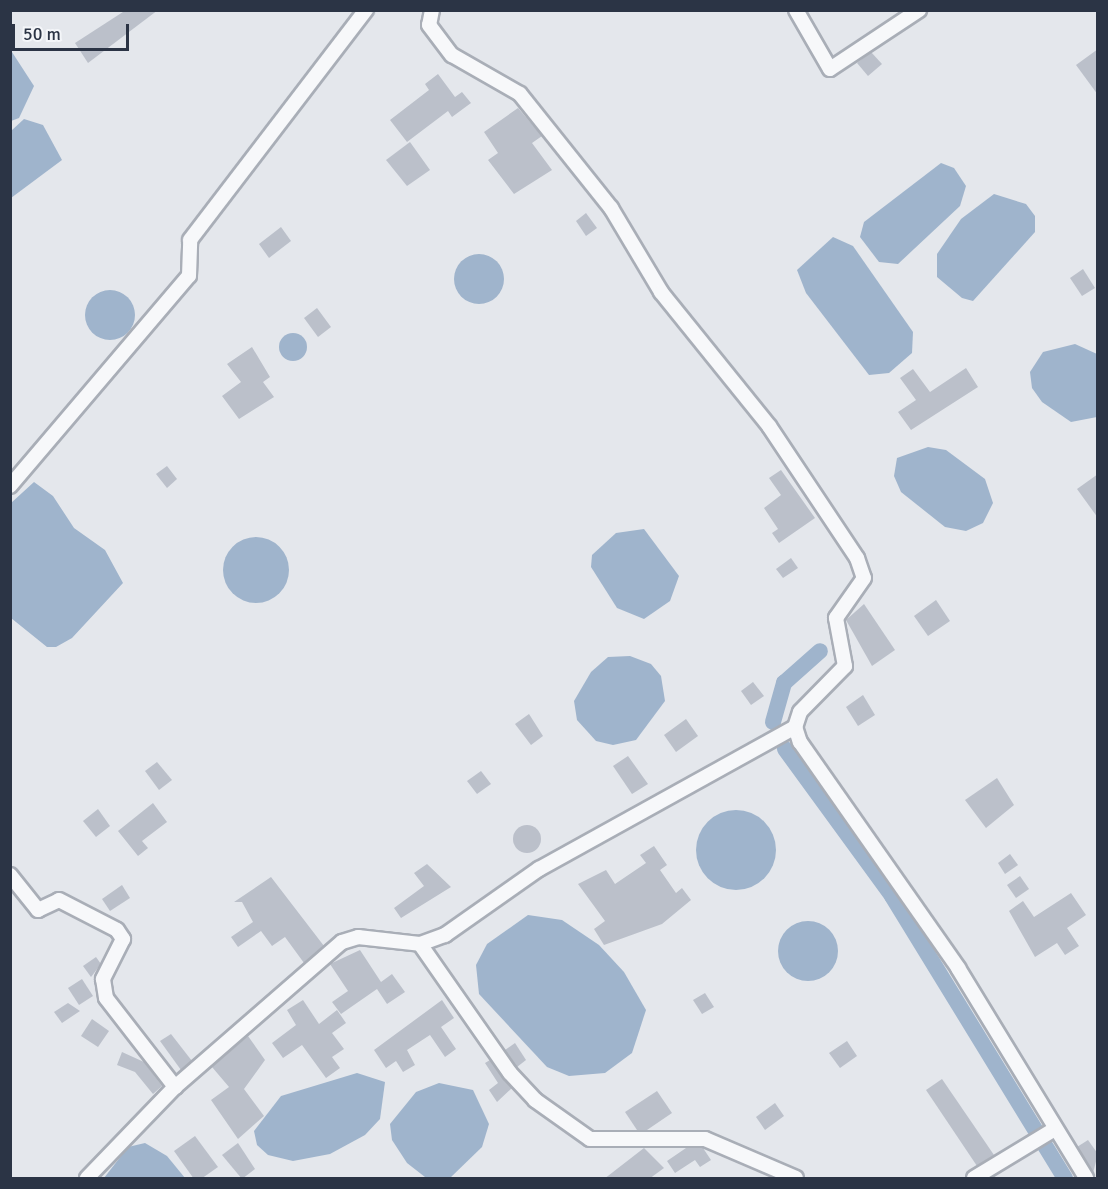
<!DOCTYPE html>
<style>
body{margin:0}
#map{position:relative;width:1108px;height:1189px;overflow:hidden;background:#e4e7ec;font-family:Signika,sans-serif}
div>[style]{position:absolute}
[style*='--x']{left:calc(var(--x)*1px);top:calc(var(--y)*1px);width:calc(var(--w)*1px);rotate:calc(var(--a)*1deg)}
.water>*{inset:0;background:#9fb4cc}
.round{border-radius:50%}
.canal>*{height:16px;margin:-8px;padding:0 8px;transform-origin:8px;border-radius:8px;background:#9fb4cc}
.building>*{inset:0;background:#bbc0ca}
.roads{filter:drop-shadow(2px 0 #a9aeb7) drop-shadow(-2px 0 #a9aeb7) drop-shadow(0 2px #a9aeb7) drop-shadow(0 -2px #a9aeb7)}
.street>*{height:14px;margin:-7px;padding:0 7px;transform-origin:7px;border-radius:7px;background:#f7f8fa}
span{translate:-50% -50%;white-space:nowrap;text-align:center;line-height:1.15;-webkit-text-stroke:4.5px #f4f6f9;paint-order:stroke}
.frame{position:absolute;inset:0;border:12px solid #2b3445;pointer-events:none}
.scale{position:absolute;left:12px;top:24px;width:117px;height:27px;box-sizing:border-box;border:3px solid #2b3445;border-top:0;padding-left:8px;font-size:18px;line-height:21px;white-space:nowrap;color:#2b3445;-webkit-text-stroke:4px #f4f6f9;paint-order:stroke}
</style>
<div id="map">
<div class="water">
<i style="clip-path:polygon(10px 49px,34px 86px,19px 118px,11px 121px)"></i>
<i style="clip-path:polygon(24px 119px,43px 125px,62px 160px,11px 198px,11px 131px)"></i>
<i style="clip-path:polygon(941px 163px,954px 168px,966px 186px,960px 206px,898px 264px,879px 262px,860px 237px,864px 222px)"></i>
<i style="clip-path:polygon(994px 194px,1026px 204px,1035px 216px,1035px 232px,973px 301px,962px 298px,937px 277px,937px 254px,961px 219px)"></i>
<i style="clip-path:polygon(833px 237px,853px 246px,913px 332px,912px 353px,889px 373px,869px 375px,806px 293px,797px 270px)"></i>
<i class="round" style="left:454px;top:254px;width:50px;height:50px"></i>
<i class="round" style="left:85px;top:290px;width:50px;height:50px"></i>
<i class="round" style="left:279px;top:333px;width:28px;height:28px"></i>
<i style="clip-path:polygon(1075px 344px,1097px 354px,1097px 417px,1071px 422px,1042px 402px,1032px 388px,1030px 372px,1043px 352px)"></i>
<i style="clip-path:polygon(928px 447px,946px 450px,985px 479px,993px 503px,983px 523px,966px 531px,945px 527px,901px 492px,894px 476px,897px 458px)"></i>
<i style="clip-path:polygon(34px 482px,53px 496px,74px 528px,105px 550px,123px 583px,72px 638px,56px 647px,47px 647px,11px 618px,11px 503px)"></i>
<i style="clip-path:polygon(644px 529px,679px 576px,670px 601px,644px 619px,617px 608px,591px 567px,592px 555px,616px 533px)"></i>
<i class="round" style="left:223px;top:537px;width:66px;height:66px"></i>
<i style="clip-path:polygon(630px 656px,651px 664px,661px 676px,665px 701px,636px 740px,613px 745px,596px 741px,577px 720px,574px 701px,591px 672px,608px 657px)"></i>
<i class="round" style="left:696px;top:810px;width:80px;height:80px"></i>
<i style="clip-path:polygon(528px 915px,562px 920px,599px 945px,624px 972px,646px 1010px,632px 1053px,605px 1073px,569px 1076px,547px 1067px,479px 994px,476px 965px,487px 944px)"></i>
<i class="round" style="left:778px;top:921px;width:60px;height:60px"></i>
<i style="clip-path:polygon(357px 1073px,385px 1082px,380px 1119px,365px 1135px,330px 1154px,293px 1161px,268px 1155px,257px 1145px,254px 1131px,281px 1096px)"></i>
<i style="clip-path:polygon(439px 1083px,473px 1090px,489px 1124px,482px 1147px,450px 1178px,425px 1177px,407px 1163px,392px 1140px,390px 1124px,416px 1092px)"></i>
<i style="clip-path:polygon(145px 1143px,167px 1156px,185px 1178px,104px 1178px,128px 1147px)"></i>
</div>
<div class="canal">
<i style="--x:773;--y:722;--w:41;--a:-74.2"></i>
<i style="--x:784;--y:683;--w:48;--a:-41.6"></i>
<i style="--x:785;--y:749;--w:182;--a:53.9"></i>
<i style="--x:892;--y:896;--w:331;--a:58.5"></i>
</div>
<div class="building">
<i style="clip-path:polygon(126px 10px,158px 10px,88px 63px,75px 43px)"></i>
<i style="clip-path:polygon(1098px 49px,1098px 95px,1076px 65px)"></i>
<i style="clip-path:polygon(871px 52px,882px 64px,868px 76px,857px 63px)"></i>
<i style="clip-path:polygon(438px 74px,455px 97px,462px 92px,471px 103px,452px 117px,448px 111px,407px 142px,390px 120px,429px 90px,425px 84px)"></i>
<i style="clip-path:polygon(518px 108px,542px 136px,532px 143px,552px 170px,514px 194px,488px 160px,498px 153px,484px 132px)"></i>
<i style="clip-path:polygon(410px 142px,430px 170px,407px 186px,386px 160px)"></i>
<i style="clip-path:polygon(586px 213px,597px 228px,586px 236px,576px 221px)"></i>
<i style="clip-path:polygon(281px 227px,291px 241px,269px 258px,259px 244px)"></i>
<i style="clip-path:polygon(1083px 269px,1095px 288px,1082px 296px,1070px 278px)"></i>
<i style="clip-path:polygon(317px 308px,331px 327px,318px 337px,304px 318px)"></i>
<i style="clip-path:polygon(252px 347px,270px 377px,263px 382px,274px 397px,239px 419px,222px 396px,241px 382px,227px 364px)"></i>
<i style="clip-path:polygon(966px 368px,978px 387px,911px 430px,898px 412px,916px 400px,900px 378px,913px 369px,930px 392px)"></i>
<i style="clip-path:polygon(167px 466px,177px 479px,167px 488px,156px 474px)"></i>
<i style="clip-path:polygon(781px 470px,815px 518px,779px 543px,772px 533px,778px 529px,764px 508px,781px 495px,769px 478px)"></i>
<i style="clip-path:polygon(1098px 474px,1098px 518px,1077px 489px)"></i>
<i style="clip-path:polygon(791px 558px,798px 568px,783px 578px,776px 569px)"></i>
<i style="clip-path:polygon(936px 600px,950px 621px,928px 636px,914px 616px)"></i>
<i style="clip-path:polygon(864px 604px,895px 650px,872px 666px,846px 620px)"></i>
<i style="clip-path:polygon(753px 682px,764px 696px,751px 705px,741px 691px)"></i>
<i style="clip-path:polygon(863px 695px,875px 715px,858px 726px,846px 707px)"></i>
<i style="clip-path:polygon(529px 714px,543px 736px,531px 745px,515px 724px)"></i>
<i style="clip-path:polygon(686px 719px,698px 736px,676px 752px,664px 735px)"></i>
<i style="clip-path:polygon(628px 756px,648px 784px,632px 794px,613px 766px)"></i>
<i style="clip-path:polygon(157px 762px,172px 780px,159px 790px,145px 771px)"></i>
<i style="clip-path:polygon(481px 771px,491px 784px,477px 794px,467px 781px)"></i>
<i style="clip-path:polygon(997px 778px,1014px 805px,986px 828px,965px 800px)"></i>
<i style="clip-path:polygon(153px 803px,167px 822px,142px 841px,148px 848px,138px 856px,118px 831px)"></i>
<i style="clip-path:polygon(98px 809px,110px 826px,96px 837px,83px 821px)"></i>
<i class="round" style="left:513px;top:825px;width:28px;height:28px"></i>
<i style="clip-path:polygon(654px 846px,667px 865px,660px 870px,676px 893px,682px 888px,691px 900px,662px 924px,604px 945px,594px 929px,605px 921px,578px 884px,606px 870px,615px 884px,646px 863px,640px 855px)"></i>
<i style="clip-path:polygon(1010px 854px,1018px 865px,1005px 874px,998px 863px)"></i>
<i style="clip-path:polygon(427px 864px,451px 887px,401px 918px,394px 908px,424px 886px,414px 873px)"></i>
<i style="clip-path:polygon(1020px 876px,1029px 889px,1016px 898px,1007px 885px)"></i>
<i style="clip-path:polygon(271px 877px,324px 946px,304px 963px,285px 937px,272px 946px,261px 931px,238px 947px,231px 937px,253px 922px,242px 902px,234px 902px)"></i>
<i style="clip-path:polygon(122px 885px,130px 898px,110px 911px,102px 899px)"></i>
<i style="clip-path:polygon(1071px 893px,1086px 915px,1067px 928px,1079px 946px,1065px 955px,1057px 943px,1035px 957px,1009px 911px,1023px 901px,1034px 917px)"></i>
<i style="clip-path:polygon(360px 950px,381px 982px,392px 974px,405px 992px,387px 1004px,377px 989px,341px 1014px,332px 1002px,348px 991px,330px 964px)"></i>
<i style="clip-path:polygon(96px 957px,101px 964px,91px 977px,83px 966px)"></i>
<i style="clip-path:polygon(82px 979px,93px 996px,79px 1005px,68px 988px)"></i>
<i style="clip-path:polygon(705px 993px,714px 1007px,702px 1014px,693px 1000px)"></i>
<i style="clip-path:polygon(303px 1000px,319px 1024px,337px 1010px,346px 1023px,332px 1033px,344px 1049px,332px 1057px,340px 1068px,326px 1078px,302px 1045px,283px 1058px,272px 1043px,296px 1025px,287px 1010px)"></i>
<i style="clip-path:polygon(442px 1000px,454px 1018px,441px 1027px,456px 1049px,445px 1057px,430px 1035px,407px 1050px,415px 1065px,403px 1072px,396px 1061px,386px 1068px,374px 1050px)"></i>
<i style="clip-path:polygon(68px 1003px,80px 1011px,62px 1023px,54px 1012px)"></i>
<i style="clip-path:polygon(92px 1019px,109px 1031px,98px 1047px,81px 1036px)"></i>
<i style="clip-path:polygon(171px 1034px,192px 1061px,181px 1070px,160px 1041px)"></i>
<i style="clip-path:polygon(248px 1036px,265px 1060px,244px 1089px,264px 1116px,238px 1139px,211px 1100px,229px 1087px,212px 1067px)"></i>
<i style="clip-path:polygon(847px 1041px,857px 1056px,840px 1068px,829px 1053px)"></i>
<i style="clip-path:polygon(515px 1043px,526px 1060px,517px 1067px,505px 1050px)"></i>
<i style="clip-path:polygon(122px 1052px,144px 1062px,162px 1086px,153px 1094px,135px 1072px,117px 1065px)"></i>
<i style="clip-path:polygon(490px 1060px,512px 1088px,497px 1102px,489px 1090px,498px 1083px,485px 1063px)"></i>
<i style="clip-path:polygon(942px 1079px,994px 1155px,977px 1166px,926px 1090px)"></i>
<i style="clip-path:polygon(657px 1091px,672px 1113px,647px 1130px,637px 1130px,625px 1112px)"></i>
<i style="clip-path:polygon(775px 1103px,784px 1116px,765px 1130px,756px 1117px)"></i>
<i style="clip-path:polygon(195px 1136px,218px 1167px,201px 1179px,194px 1179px,174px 1151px)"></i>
<i style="clip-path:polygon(1088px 1140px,1098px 1154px,1093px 1173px,1077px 1147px)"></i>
<i style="clip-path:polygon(238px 1143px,255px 1169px,242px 1179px,222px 1155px)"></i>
<i style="clip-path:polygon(644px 1148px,664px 1168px,649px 1179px,604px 1179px)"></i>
<i style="clip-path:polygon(686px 1148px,703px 1148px,711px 1160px,700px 1167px,695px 1160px,675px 1173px,667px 1161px)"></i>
</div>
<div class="roads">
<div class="street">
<i style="--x:432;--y:10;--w:15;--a:101"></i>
<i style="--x:429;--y:25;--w:38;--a:53"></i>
<i style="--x:452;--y:55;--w:78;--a:29.8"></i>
<i style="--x:520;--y:94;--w:146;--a:51.4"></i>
<i style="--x:611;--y:208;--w:98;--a:59.2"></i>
<i style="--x:661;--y:292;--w:172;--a:51.1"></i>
<i style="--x:769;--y:426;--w:159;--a:56.3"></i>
<i style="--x:857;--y:558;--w:21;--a:71"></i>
<i style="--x:864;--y:578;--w:49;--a:125"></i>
<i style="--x:836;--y:618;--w:49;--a:79.4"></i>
<i style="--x:845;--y:666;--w:64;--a:134.4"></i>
<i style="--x:800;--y:712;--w:16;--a:108"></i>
<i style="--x:795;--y:727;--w:16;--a:72"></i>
<i style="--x:800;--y:742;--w:276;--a:55"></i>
<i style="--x:958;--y:968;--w:246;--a:58.6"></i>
<i style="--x:796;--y:10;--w:68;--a:60"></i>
<i style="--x:830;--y:69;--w:107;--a:-33.5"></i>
<i style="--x:10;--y:486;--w:276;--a:-49.6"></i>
<i style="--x:189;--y:276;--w:36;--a:-88"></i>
<i style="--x:190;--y:240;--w:290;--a:-52.6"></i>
<i style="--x:10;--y:875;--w:45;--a:51.3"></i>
<i style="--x:38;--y:910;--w:23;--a:-25"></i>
<i style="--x:59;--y:900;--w:65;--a:27.3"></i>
<i style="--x:117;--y:930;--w:11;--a:56"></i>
<i style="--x:123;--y:939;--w:45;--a:116.6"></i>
<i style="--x:103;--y:979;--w:19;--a:81"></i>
<i style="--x:106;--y:998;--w:113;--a:52.2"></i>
<i style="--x:420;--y:944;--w:157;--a:55.1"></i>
<i style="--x:510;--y:1073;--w:37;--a:47"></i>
<i style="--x:535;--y:1100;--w:67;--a:35.3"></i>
<i style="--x:590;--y:1139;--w:115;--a:0"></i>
<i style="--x:705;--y:1139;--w:99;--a:23.2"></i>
<i style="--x:87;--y:1178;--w:127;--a:-46"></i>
<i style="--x:175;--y:1087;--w:221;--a:-41"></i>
<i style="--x:342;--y:942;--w:17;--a:-17"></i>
<i style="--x:358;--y:937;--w:62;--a:6.4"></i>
<i style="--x:420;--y:944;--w:27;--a:-20"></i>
<i style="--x:445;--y:935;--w:115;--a:-35.1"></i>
<i style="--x:539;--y:869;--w:293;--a:-29"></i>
<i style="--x:974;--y:1178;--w:95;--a:-31.2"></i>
</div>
</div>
<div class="frame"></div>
<div class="scale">50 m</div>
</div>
